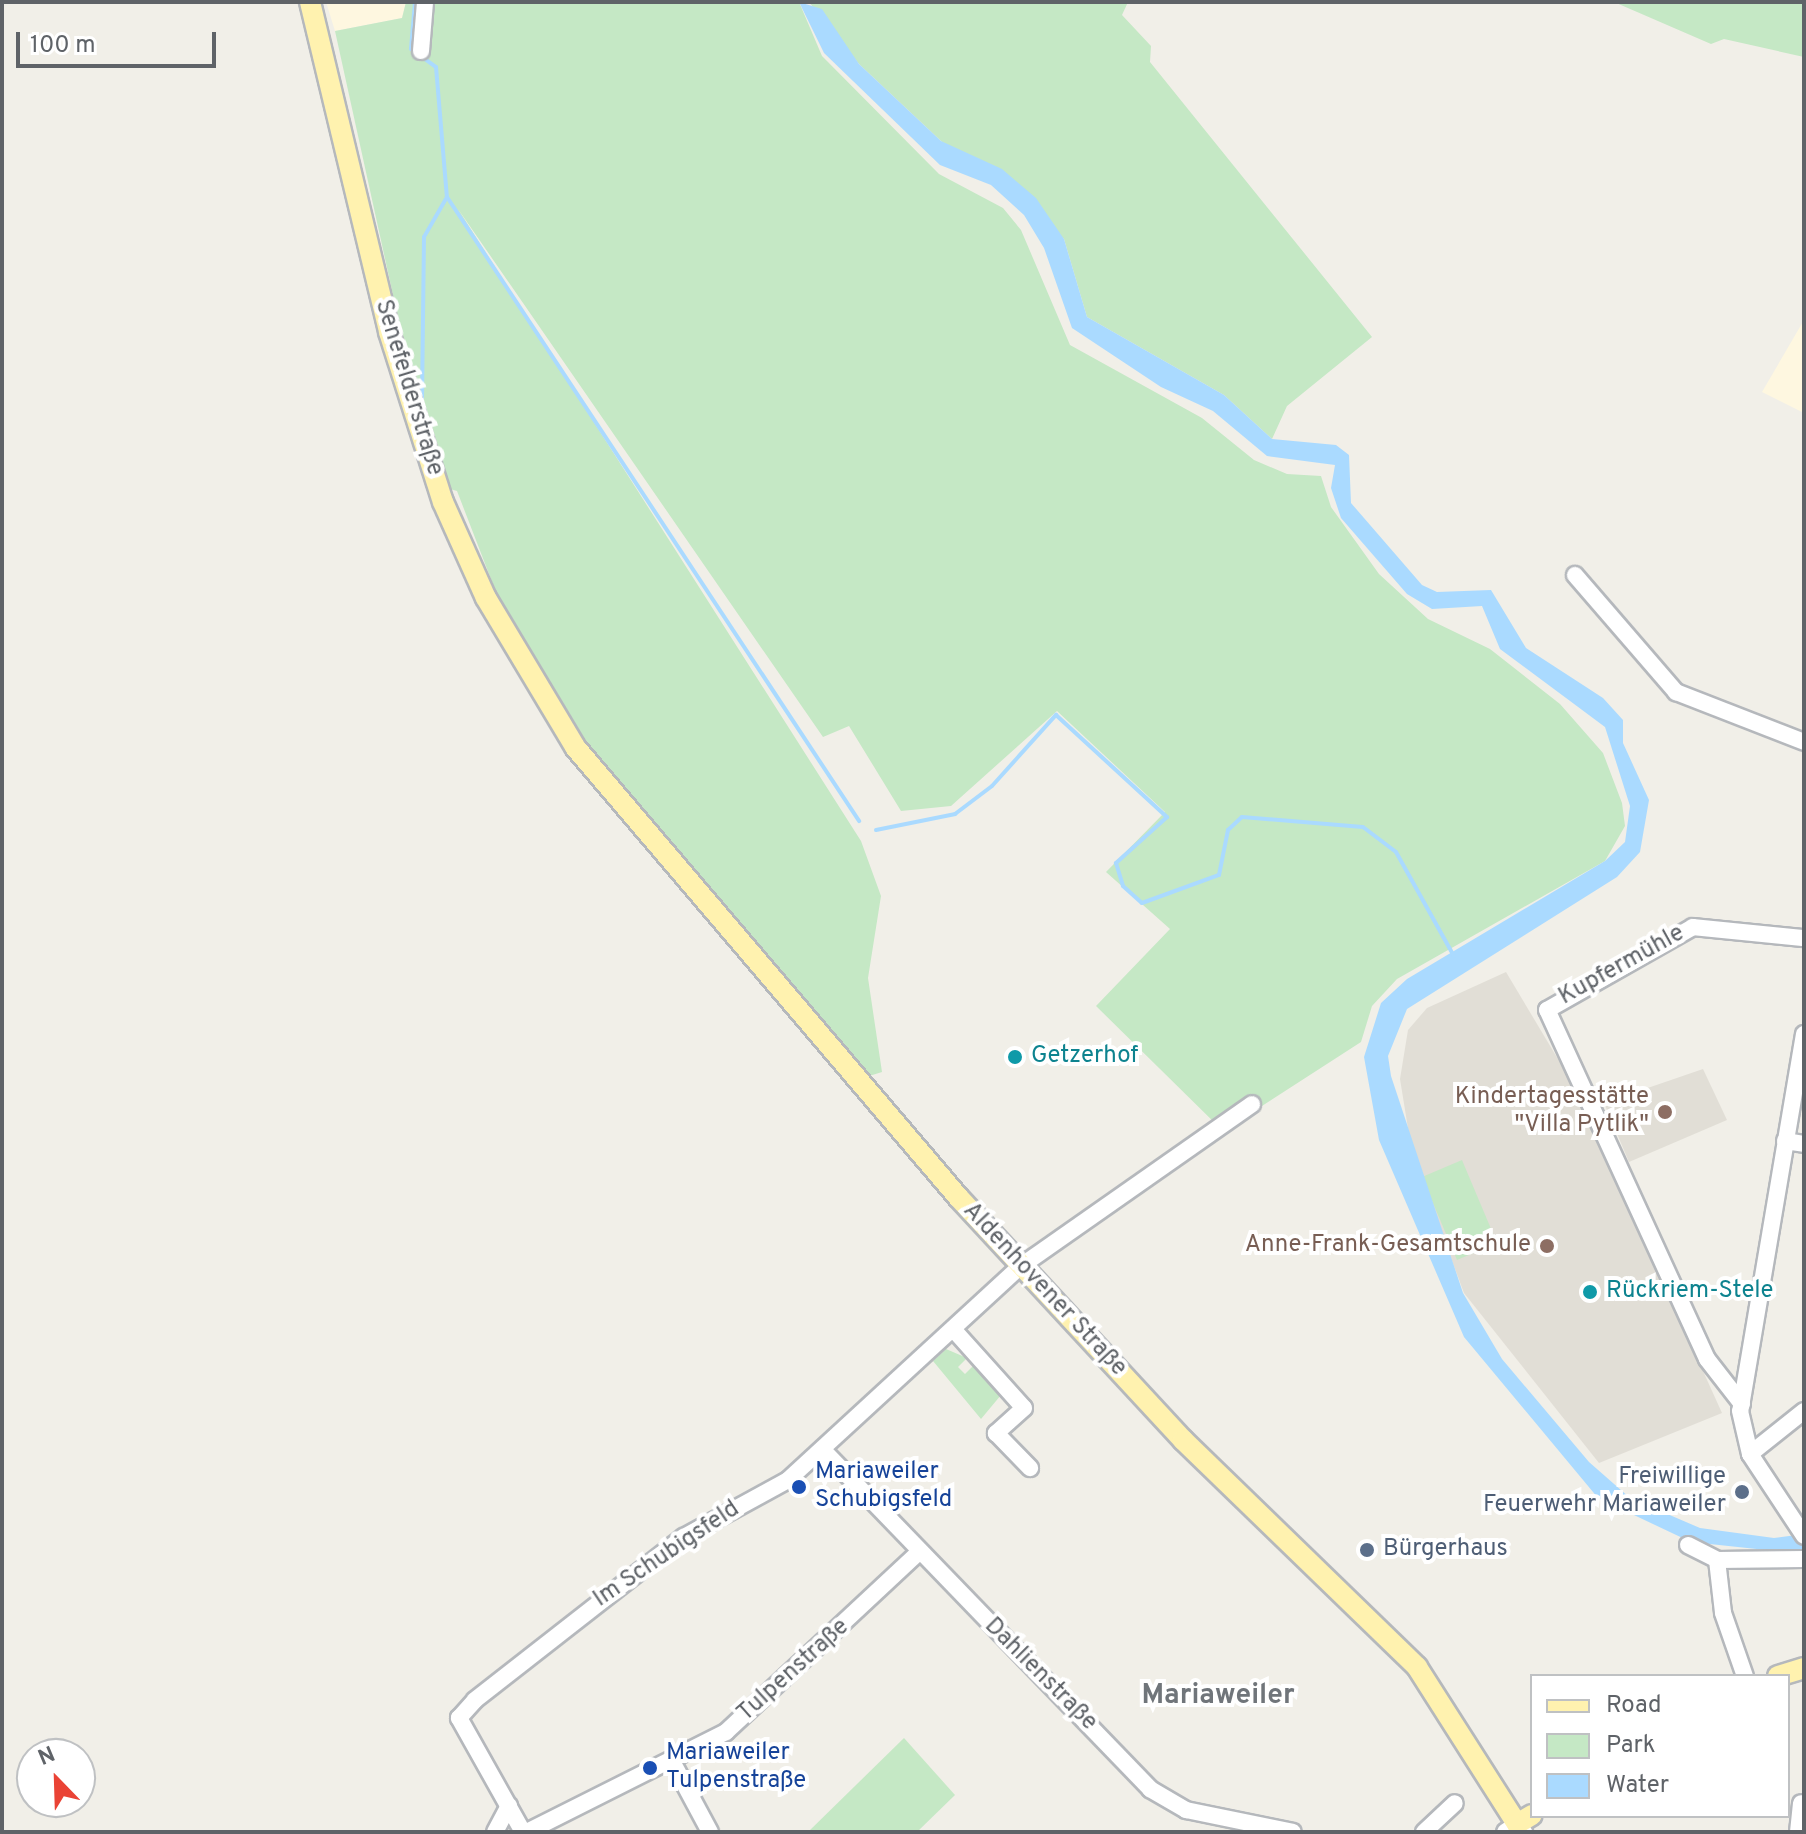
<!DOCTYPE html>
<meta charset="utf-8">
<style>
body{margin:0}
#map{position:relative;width:1806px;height:1834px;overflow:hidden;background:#f1efe8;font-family:Overpass,sans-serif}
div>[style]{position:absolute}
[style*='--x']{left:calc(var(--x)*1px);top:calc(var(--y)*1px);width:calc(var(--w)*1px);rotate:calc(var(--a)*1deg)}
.commercial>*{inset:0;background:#fef7e0}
.education>*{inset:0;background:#e1ded6}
.green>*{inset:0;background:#c5e8c5}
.water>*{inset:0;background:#aadaff}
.stream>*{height:4px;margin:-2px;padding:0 2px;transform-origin:2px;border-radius:2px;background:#aadaff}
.roads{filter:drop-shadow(2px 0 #b5b8bc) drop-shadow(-2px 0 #b5b8bc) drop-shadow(0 2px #b5b8bc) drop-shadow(0 -2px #b5b8bc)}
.minor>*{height:16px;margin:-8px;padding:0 8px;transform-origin:8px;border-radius:8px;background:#fff}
.major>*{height:20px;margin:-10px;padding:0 10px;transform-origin:10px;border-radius:10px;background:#fff2af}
.dots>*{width:22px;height:22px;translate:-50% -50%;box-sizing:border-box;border:4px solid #fff;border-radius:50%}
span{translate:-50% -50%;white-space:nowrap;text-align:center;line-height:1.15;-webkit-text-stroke:8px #fff;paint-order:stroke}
.street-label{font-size:24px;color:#5f6368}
.culture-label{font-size:24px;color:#0d838f}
.left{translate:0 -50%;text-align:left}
.education-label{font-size:24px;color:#785e54}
.right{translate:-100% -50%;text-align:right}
.transit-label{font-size:24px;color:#164399}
.service-label{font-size:24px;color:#4e5e75}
.quarter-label{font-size:28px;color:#70757a;font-weight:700}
.frame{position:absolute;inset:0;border:4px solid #5f6368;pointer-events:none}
.legend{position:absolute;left:1530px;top:1674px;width:260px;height:144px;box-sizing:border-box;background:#fff;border:2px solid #bfc1c3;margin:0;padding:10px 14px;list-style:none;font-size:24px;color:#5f6368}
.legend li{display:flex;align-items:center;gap:16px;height:40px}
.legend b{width:40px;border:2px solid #bfc1c3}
.north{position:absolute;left:16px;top:1738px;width:80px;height:80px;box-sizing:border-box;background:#fff;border:2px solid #bfc1c3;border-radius:50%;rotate:337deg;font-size:22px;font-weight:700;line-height:32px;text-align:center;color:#5f6368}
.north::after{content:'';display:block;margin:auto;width:28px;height:36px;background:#ea4335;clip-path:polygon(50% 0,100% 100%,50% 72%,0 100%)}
.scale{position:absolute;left:16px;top:32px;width:200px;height:36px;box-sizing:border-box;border:4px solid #5f6368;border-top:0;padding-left:10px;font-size:24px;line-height:28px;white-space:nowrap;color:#5f6368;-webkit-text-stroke:6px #fff;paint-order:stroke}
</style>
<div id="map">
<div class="commercial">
<i style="clip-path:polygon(326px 2px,406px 2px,402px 18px,335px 31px)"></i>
<i style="clip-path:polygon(1804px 320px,1804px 413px,1762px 392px)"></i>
</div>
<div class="education">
<i style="clip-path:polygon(1506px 972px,1574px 1086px,1722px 1413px,1599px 1463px,1464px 1293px,1412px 1153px,1400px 1079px,1408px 1030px,1427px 1008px)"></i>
<i style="clip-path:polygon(1703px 1069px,1727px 1120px,1629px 1162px,1604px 1103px)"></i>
</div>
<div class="green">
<i style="clip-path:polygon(406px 2px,799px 2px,822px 56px,939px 174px,1003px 208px,1021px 230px,1070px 345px,1202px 418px,1254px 460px,1287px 474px,1321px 476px,1331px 507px,1379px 574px,1428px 619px,1490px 649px,1560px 704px,1603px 753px,1622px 803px,1625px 826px,1605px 861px,1397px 979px,1372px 1006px,1361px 1042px,1223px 1131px,1096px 1006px,1170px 929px,1106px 872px,1165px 812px,1057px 711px,951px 806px,901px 811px,849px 726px,823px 737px,458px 209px,861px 841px,881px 896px,868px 978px,882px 1072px,866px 1077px,590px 752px,501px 605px,457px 491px,450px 489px,411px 377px,335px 31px,402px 18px)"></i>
<i style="clip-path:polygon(809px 2px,1128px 2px,1122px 15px,1151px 46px,1150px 62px,1372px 337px,1287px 406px,1272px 439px,1224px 395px,1087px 317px,1064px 239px,941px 141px,859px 64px)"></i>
<i style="clip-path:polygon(1614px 2px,1804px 2px,1804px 57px,1724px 39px,1711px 44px)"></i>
<i style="clip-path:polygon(1462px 1160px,1497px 1243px,1457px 1260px,1422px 1177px)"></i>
<i style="clip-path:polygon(946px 1349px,967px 1358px,958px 1367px,965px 1374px,973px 1366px,1001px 1395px,981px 1419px,933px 1361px)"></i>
<i style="clip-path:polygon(904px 1738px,955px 1795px,917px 1832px,808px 1832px)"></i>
</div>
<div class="water">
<i style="clip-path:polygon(799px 2px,822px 9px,859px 64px,941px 141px,1002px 169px,1036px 198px,1064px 239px,1087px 317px,1224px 395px,1272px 439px,1336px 445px,1349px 455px,1351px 503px,1422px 585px,1437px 592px,1491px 590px,1526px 648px,1603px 698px,1623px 720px,1623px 743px,1649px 800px,1640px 852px,1617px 877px,1407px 1009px,1388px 1056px,1391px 1076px,1463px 1293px,1502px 1359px,1589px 1462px,1630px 1498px,1700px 1528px,1774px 1538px,1804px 1534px,1804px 1554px,1691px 1542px,1598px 1498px,1464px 1337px,1379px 1140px,1364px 1057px,1381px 1003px,1407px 979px,1605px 861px,1625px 842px,1630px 806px,1605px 727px,1500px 649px,1482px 606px,1432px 609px,1407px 594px,1341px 518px,1331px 488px,1335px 465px,1267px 456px,1213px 411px,1161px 387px,1072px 328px,1044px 248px,1024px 215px,991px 185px,940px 165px,824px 53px)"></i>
</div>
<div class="stream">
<i style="--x:415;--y:2;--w:47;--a:94.9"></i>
<i style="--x:411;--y:49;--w:31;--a:36"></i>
<i style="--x:436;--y:67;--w:130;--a:85.2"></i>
<i style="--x:447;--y:197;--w:46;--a:119.9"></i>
<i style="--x:424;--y:237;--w:165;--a:90.7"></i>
<i style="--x:447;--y:197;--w:748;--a:56.56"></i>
<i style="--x:876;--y:830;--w:81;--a:-11.4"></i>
<i style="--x:955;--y:814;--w:46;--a:-37.1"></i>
<i style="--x:992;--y:786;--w:96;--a:-48"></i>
<i style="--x:1056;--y:715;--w:151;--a:42.6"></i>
<i style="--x:1167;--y:817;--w:69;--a:138"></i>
<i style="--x:1116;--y:863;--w:24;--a:73"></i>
<i style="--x:1123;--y:886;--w:25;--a:42"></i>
<i style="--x:1142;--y:903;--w:82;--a:-20"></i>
<i style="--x:1219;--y:875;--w:46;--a:-78.7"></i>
<i style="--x:1228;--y:830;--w:19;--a:-43"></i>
<i style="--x:1242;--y:817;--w:121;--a:4.7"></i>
<i style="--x:1363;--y:827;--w:41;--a:37.1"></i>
<i style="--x:1396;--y:852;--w:119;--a:60.9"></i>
</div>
<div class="roads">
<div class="minor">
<i style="--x:421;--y:51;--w:49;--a:-85.3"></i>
<i style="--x:1575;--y:575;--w:155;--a:49.2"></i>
<i style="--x:1676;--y:692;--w:137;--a:21.3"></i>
<i style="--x:1804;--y:1034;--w:382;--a:99.6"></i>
<i style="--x:1740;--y:1411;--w:44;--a:76.9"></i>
<i style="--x:1750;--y:1454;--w:98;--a:56.6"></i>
<i style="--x:1785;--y:1141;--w:19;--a:9"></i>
<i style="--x:953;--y:1329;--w:106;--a:48.1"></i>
<i style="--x:1024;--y:1408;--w:38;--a:138"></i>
<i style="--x:996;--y:1433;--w:49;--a:45.8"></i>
<i style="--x:1742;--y:1404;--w:57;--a:-127.9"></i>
<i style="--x:1707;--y:1359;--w:384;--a:-114.6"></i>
<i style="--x:1547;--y:1010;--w:168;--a:-29.6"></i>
<i style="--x:1693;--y:927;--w:112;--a:5.7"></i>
<i style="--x:824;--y:1451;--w:470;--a:46"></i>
<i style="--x:1150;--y:1789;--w:42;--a:30.3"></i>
<i style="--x:1186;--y:1810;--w:109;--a:11.6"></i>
<i style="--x:1750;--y:1454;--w:69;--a:-38.5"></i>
<i style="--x:1688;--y:1545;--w:33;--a:27"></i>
<i style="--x:1717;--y:1560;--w:87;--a:-0.7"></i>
<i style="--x:1717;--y:1560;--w:53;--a:83.5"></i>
<i style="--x:1723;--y:1613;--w:67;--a:70.8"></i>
<i style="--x:673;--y:1763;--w:78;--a:61.8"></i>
<i style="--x:495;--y:1832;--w:30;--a:-62"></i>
<i style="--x:523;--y:1832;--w:131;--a:-119.3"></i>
<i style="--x:459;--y:1718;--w:24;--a:-48"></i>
<i style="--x:475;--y:1700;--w:265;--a:-38"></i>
<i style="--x:684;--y:1537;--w:119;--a:-28.7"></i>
<i style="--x:788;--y:1480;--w:316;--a:-42.6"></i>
<i style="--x:1021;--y:1266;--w:282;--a:-35"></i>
<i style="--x:527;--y:1832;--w:223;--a:-26.7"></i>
<i style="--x:726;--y:1732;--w:264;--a:-43"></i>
<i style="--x:1424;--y:1832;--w:42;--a:-43.1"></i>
<i style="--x:1505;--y:1832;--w:14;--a:-34"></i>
<i style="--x:1517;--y:1824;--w:11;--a:49"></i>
<i style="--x:1798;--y:1832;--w:29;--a:-84"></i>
</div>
<div class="major">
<i style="--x:310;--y:2;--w:339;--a:76.5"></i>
<i style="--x:389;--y:332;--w:178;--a:72.4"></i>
<i style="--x:443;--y:502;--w:105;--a:65.9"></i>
<i style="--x:486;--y:598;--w:174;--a:59.1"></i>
<i style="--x:575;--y:747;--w:592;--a:49.59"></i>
<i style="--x:959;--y:1198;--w:330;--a:47.2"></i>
<i style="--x:1183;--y:1440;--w:326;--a:44.1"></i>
<i style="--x:1417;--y:1667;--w:186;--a:57.5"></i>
<i style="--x:1517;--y:1824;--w:17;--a:-31"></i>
<i style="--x:1778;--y:1676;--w:27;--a:-17"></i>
</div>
</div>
<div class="dots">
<i style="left:1015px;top:1057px;background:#0f9aa8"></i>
<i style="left:1665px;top:1112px;background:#8d6e63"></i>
<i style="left:1547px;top:1246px;background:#8d6e63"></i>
<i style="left:1590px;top:1292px;background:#0f9aa8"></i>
<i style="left:799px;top:1487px;background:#1a4fb4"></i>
<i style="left:1742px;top:1492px;background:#5c6f8a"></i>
<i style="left:1367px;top:1550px;background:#5c6f8a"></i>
<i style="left:650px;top:1768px;background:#1a4fb4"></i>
</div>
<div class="street-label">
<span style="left:408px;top:388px;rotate:73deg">Senefelderstraße</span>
<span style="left:1622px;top:966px;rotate:-29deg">Kupfermühle</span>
<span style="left:1044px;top:1290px;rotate:47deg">Aldenhovener Straße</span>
<span style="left:667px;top:1555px;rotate:-34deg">Im Schubigsfeld</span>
<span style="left:794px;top:1671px;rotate:-42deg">Tulpenstraße</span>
<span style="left:1040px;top:1675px;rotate:45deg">Dahlienstraße</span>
</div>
<div class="culture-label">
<span class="left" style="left:1031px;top:1057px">Getzerhof</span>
<span class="left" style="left:1606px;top:1292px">Rückriem-Stele</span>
</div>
<div class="education-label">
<span class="right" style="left:1649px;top:1112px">Kindertagesstätte<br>"Villa Pytlik"</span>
<span class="right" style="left:1531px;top:1246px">Anne-Frank-Gesamtschule</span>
</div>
<div class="transit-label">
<span class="left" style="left:815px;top:1487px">Mariaweiler<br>Schubigsfeld</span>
<span class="left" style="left:666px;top:1768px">Mariaweiler<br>Tulpenstraße</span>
</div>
<div class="service-label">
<span class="right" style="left:1726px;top:1492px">Freiwillige<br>Feuerwehr Mariaweiler</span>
<span class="left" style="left:1383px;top:1550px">Bürgerhaus</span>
</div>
<div class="quarter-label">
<span style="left:1218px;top:1696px">Mariaweiler</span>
</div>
<div class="frame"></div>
<ul class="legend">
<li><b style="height:10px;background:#fff2af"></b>Road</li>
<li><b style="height:22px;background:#c5e8c5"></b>Park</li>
<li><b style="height:22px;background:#aadaff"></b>Water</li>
</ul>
<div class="north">N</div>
<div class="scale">100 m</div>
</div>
